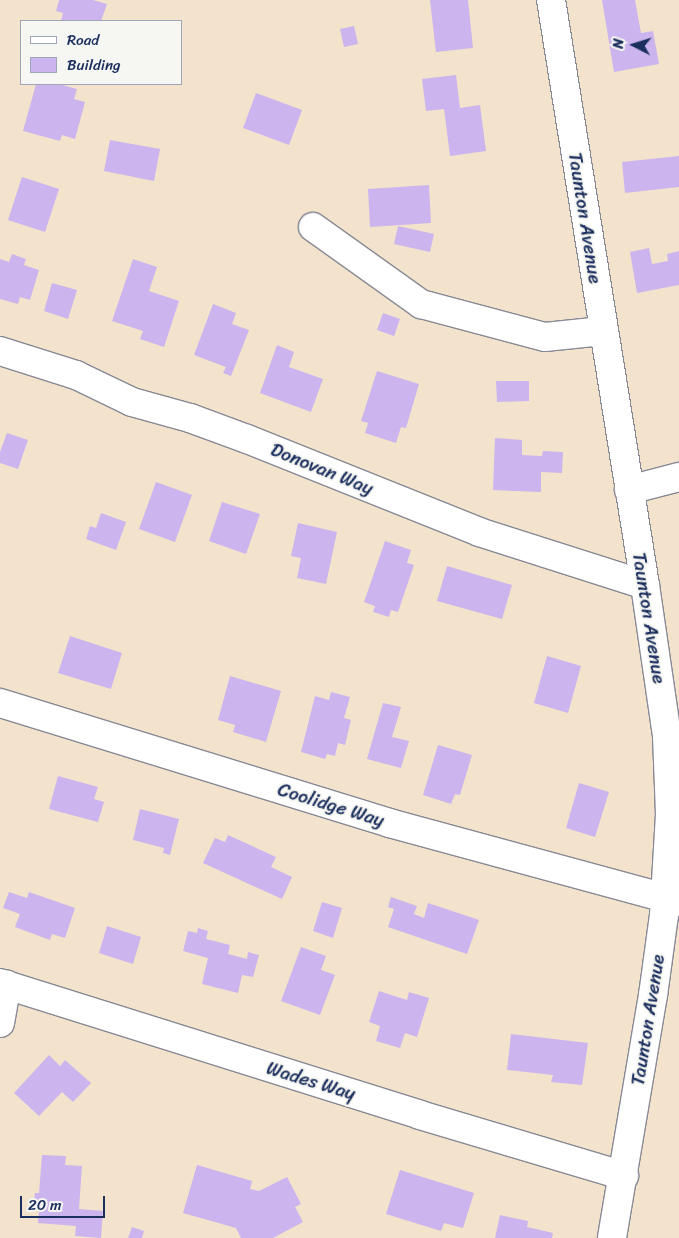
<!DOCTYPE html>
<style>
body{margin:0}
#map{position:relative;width:679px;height:1238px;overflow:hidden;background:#f3e3cc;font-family:Sriracha,sans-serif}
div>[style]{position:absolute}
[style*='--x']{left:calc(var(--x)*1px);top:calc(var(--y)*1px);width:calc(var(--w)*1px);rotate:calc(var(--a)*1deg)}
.building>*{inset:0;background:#ccb4ee}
.roads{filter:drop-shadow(1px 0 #878995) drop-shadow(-1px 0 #878995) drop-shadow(0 1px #878995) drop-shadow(0 -1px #878995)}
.minor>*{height:28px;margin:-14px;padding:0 14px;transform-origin:14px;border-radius:14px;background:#fff}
span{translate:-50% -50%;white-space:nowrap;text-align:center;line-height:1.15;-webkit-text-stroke:4px #f6f6f2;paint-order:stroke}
.street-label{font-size:19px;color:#1b2f5e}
.legend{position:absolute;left:20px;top:20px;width:162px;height:65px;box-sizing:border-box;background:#f6f6f2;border:1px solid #9ea6b7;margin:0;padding:6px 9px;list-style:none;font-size:15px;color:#1b2f5e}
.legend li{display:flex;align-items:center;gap:10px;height:25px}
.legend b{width:25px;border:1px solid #9ea6b7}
.north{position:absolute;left:609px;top:20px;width:50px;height:50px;-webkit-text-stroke:4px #f6f6f2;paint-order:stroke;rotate:275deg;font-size:14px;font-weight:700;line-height:20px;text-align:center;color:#1b2f5e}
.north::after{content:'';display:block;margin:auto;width:18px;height:22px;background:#1b2f5e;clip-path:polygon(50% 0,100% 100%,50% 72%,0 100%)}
.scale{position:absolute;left:20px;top:1196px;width:85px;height:22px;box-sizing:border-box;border:2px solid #1b2f5e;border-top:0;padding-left:6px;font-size:15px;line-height:18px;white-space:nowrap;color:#1b2f5e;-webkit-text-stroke:4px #f6f6f2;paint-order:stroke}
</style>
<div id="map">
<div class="building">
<i style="clip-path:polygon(59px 0,93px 0,107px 4px,101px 21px,61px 21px,63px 13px,56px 11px)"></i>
<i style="clip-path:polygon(430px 0,468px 0,473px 48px,436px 52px)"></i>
<i style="clip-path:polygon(602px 0,635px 0,641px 33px,653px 31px,659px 64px,614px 72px)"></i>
<i style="clip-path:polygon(354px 26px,358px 44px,344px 47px,340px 29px)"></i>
<i style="clip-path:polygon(456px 75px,460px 108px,480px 105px,486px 151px,450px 156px,444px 109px,426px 111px,422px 79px)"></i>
<i style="clip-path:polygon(36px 84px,59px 84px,77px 89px,74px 99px,85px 102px,75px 139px,62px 135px,60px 141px,23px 131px)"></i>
<i style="clip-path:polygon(256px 93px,302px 110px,289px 145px,243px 128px)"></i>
<i style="clip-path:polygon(110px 140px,160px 149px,154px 181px,104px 171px)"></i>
<i style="clip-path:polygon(679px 156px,679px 187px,625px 193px,622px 162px)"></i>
<i style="clip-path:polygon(22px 177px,59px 189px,45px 232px,8px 220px)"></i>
<i style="clip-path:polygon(429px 185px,431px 223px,370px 227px,368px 189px)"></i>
<i style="clip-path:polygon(398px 226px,434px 234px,430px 252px,394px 244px)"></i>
<i style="clip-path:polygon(649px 248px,652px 264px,668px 261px,667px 254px,679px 251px,679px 285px,637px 293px,630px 252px)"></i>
<i style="clip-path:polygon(12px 254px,26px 259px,24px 265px,39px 270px,30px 300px,20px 297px,18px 304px,0 299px,0 259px,9px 262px)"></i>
<i style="clip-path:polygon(133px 259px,157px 267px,149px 291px,179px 301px,164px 347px,140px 339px,143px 331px,112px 321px)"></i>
<i style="clip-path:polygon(52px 283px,77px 290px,68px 319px,44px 311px)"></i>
<i style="clip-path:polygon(213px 304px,236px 313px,232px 324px,249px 330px,231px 376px,223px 373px,226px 367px,194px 355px)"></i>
<i style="clip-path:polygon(383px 313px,400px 319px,394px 336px,377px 330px)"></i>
<i style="clip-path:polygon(277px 345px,294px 352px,289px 367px,323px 379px,311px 412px,260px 393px)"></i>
<i style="clip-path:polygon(377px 371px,419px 384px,406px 428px,401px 427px,396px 443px,365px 433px,368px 423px,361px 421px)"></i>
<i style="clip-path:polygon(496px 381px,529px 381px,529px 401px,497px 402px)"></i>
<i style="clip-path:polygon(7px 433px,28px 440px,18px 469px,0 463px,0 452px)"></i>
<i style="clip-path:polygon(495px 438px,522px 440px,522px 455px,542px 456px,543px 451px,563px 452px,562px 473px,541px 472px,541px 492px,493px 490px)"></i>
<i style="clip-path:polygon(156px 482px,192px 495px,175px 542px,139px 529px)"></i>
<i style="clip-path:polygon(222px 502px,260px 514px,246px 554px,209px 541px)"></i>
<i style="clip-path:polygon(101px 513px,126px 522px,116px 550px,86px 539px,90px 526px,96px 528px)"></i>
<i style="clip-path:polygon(298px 523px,337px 532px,326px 584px,297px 578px,301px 558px,291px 556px)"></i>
<i style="clip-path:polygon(385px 541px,411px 550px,407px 563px,414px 565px,398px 612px,391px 610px,389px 617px,373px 612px,375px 606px,364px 602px)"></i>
<i style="clip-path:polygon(447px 566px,512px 585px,502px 619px,437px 601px)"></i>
<i style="clip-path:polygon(70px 636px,122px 653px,111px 689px,58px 673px)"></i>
<i style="clip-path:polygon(547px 656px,581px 666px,568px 713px,534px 703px)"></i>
<i style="clip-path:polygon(230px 676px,281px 691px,266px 742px,233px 732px,235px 725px,218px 720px)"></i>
<i style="clip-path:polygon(331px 692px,350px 697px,344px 718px,351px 720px,345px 745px,338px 743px,335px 756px,327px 754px,325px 759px,301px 752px,315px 696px,329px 700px)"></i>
<i style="clip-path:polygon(383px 703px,401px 707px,392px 737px,409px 741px,401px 768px,367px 759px)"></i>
<i style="clip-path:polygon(438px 745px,472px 755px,460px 795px,455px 794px,451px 804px,423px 795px)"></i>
<i style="clip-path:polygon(58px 776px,98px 787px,94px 799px,104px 802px,98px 822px,49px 809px)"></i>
<i style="clip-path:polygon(579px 783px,609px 792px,595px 837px,566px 828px)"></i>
<i style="clip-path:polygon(140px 809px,179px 819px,170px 855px,163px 853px,164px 848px,133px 840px)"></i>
<i style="clip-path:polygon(228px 835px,276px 857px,271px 867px,292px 877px,282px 899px,203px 863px,215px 838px,225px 842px)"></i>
<i style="clip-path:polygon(9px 892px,27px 898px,29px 892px,75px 908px,65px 938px,52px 934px,50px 940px,15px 927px,20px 914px,3px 908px)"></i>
<i style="clip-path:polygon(391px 897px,417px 906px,414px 914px,424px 918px,428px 903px,479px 920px,467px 954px,388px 927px,394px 909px,388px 907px)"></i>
<i style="clip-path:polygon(322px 902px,342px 908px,333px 938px,313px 931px)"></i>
<i style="clip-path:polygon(107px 926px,141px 937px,133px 964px,99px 953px)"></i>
<i style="clip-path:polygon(198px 928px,208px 931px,206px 939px,230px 945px,228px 954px,247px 959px,248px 952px,259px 955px,253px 977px,242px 975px,238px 993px,202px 984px,208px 958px,183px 951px,188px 931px,197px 933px)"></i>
<i style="clip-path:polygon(301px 947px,326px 956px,321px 970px,335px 975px,320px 1015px,281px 1001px)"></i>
<i style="clip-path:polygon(379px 991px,407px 1000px,409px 992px,429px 998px,417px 1037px,405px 1033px,400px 1048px,376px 1041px,380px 1026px,369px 1022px)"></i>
<i style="clip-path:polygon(511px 1034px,588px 1043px,582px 1085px,551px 1082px,553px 1075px,507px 1070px)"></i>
<i style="clip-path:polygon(49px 1055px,60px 1066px,65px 1060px,91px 1083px,73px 1102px,62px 1092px,39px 1116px,14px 1093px)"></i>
<i style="clip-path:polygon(42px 1155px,66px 1156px,65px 1165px,82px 1166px,79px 1209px,103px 1211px,101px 1238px,75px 1236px,76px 1226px,38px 1223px,39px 1209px,33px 1208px,35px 1193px,39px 1193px)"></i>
<i style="clip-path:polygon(197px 1165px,252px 1181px,250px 1189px,259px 1191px,287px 1177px,301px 1204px,295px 1207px,303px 1222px,273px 1238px,241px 1238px,236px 1228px,183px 1213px)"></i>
<i style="clip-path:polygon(400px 1170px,474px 1193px,463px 1228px,444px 1223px,441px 1231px,386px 1214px)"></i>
<i style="clip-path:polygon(500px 1215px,528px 1221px,527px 1227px,553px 1233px,552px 1238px,495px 1238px)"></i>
<i style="clip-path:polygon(132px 1227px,144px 1231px,142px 1238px,128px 1238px)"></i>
</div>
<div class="roads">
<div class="minor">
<i style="--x:551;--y:0;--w:593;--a:80.87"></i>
<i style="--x:645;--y:585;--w:153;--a:81.7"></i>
<i style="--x:667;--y:736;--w:78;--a:87.8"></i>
<i style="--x:670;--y:814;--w:101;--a:93.4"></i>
<i style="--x:664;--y:915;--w:81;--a:97.8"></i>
<i style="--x:653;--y:995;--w:246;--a:99.6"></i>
<i style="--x:313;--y:227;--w:133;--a:35.5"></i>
<i style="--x:421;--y:304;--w:128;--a:14.9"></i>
<i style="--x:545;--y:337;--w:58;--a:-5.9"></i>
<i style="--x:0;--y:351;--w:80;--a:17.5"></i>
<i style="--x:76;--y:375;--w:62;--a:25.7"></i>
<i style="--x:132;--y:402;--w:60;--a:15.4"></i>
<i style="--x:190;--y:418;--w:61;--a:20.2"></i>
<i style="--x:247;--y:439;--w:250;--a:21.8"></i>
<i style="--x:479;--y:532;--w:174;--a:17.7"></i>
<i style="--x:629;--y:490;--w:52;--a:-14.6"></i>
<i style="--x:0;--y:703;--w:407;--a:17.1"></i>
<i style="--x:389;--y:823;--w:301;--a:15.2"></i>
<i style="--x:0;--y:983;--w:440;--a:17.4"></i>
<i style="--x:420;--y:1115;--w:213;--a:16.6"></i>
<i style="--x:0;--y:1023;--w:39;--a:-80"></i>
</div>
</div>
<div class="street-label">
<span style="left:585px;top:218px;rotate:81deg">Taunton Avenue</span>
<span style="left:322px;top:469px;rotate:22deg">Donovan Way</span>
<span style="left:649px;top:618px;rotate:81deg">Taunton Avenue</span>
<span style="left:331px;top:805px;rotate:17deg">Coolidge Way</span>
<span style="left:648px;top:1020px;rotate:-81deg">Taunton Avenue</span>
<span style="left:311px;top:1081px;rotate:17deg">Wades Way</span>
</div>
<ul class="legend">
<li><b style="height:6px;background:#fff"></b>Road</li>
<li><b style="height:14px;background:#ccb4ee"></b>Building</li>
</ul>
<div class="north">N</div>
<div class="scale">20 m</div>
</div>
